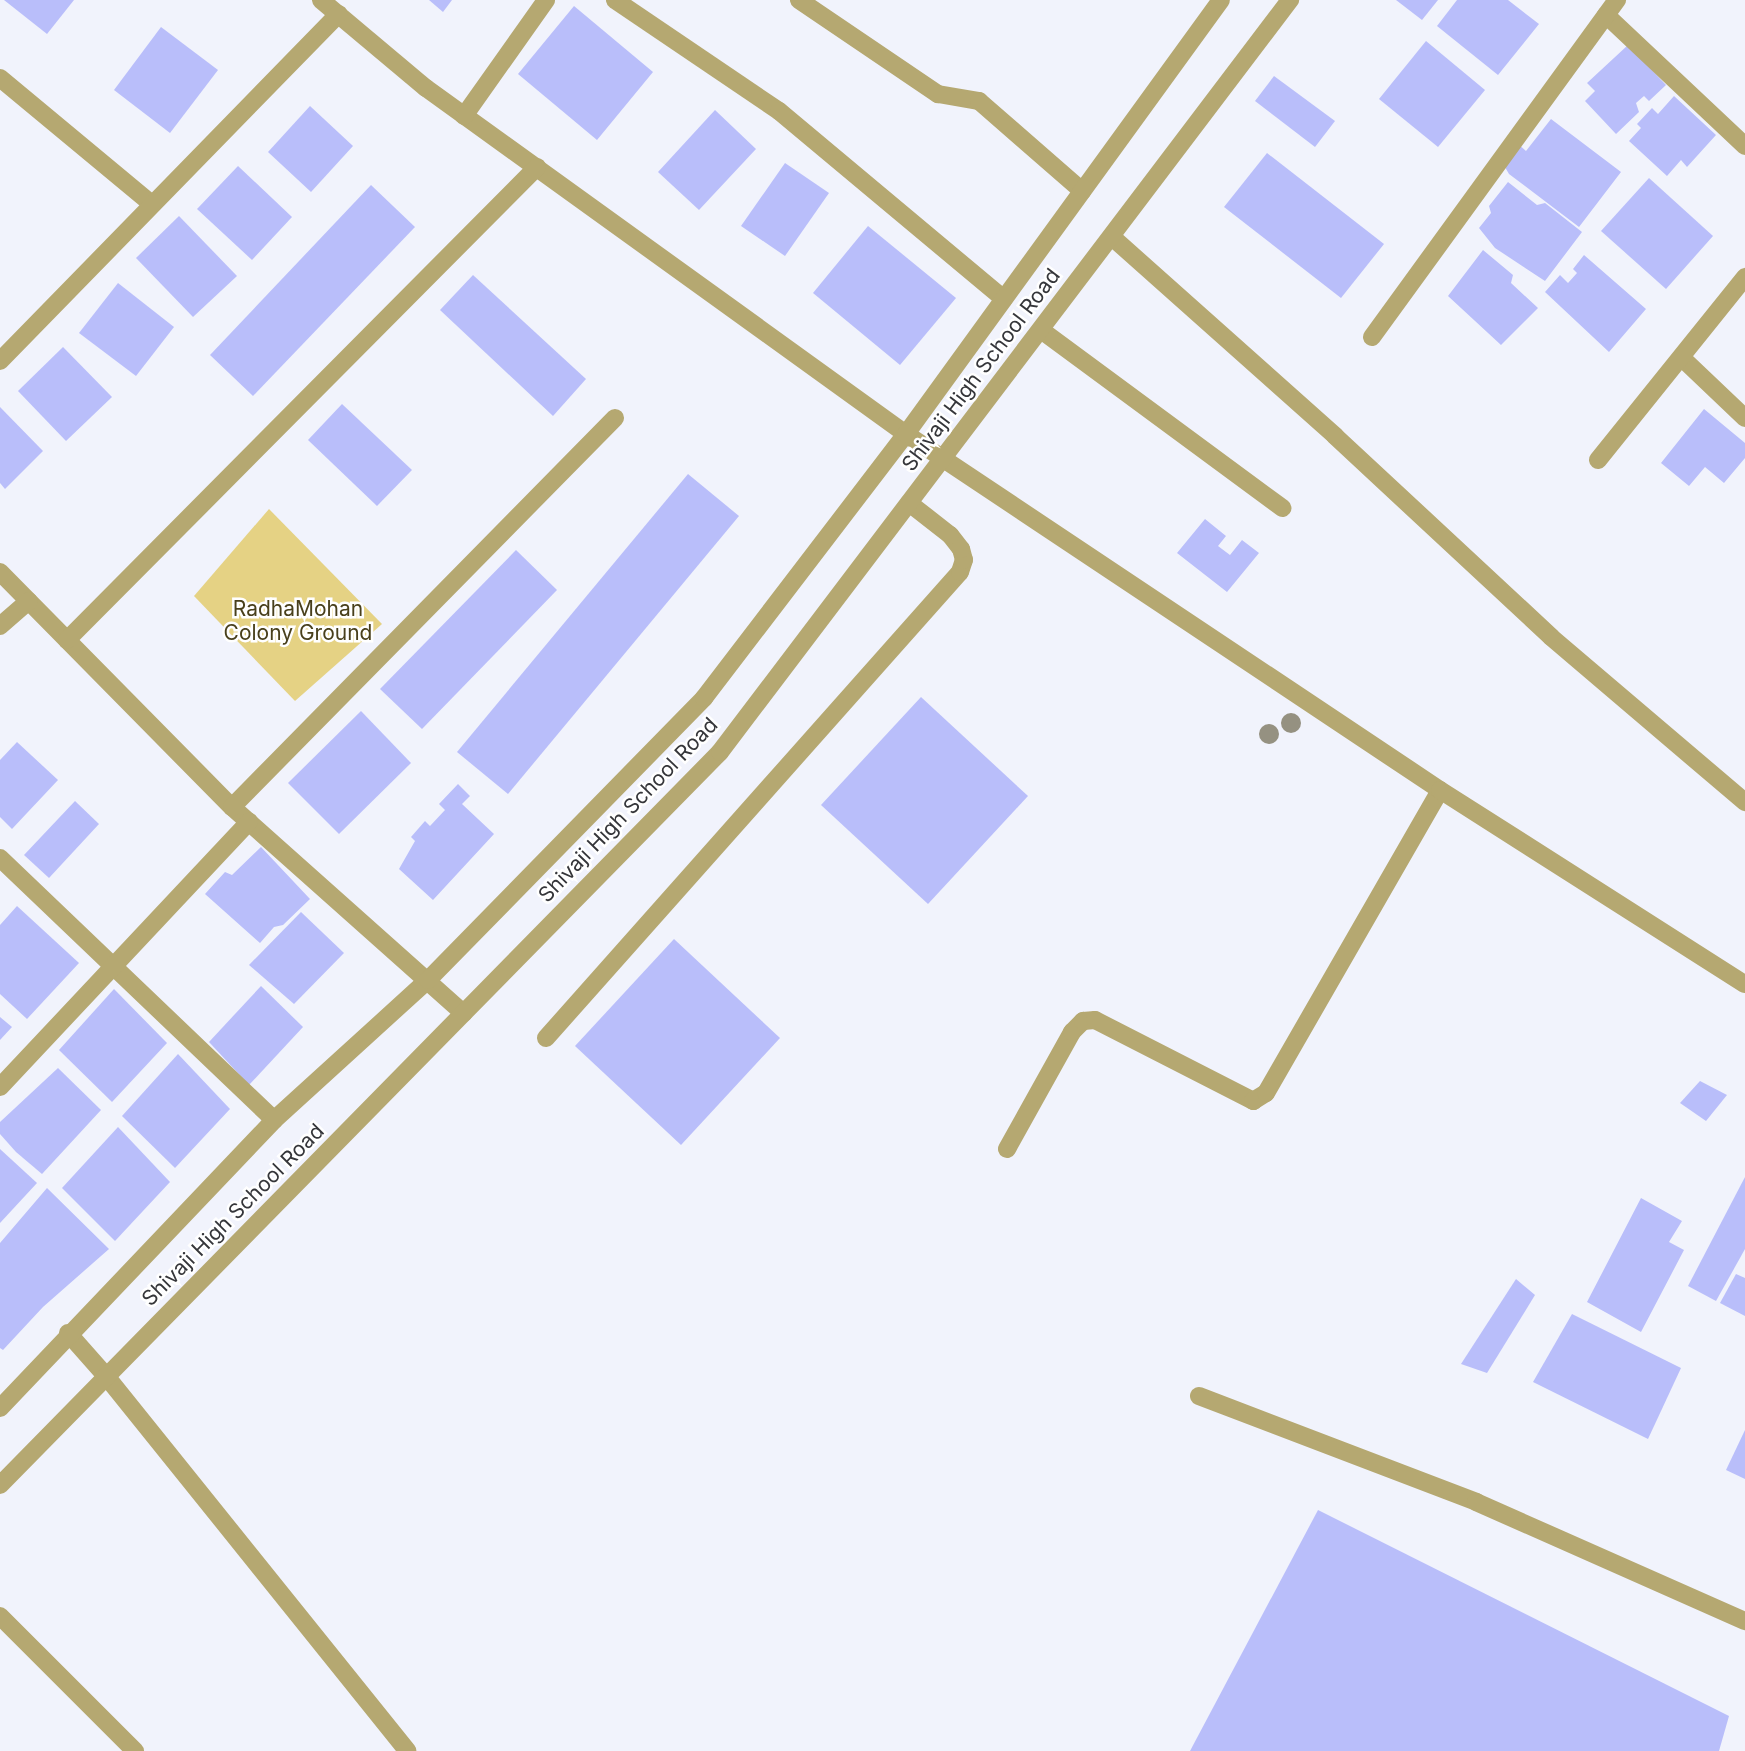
<!DOCTYPE html>
<style>
body{margin:0}
#map{position:relative;width:1745px;height:1751px;overflow:hidden;background:#f1f3fc;font-family:Inter,sans-serif}
div>[style]{position:absolute}
[style*='--x']{left:calc(var(--x)*1px);top:calc(var(--y)*1px);width:calc(var(--w)*1px);rotate:calc(var(--a)*1deg)}
.green>*{inset:0;background:#e5d284}
.building>*{inset:0;background:#b9befa}
.service>*{height:18px;margin:-9px;padding:0 9px;transform-origin:9px;border-radius:9px;background:#b5a871}
.minor>*{height:18px;margin:-9px;padding:0 9px;transform-origin:9px;border-radius:9px;background:#b5a871}
.tertiary>*{height:18px;margin:-9px;padding:0 9px;transform-origin:9px;border-radius:9px;background:#b5a871}
.trees>*{width:20px;height:20px;margin:-10px;border-radius:50%;background:#959181}
span{translate:-50% -50%;white-space:nowrap;text-align:center;line-height:1.15;-webkit-text-stroke:5px #fff;paint-order:stroke}
.street-label{font-size:21px;color:#35363a}
.park-label{font-size:21px;color:#49401c}
</style>
<div id="map">
<div class="green">
<i style="clip-path:polygon(269px 509px,382px 624px,295px 701px,194px 596px)"></i>
</div>
<div class="building">
<i style="clip-path:polygon(4px 0,74px 0,47px 34px)"></i>
<i style="clip-path:polygon(429px 0,452px 0,443px 12px)"></i>
<i style="clip-path:polygon(1396px 0,1438px 0,1422px 20px)"></i>
<i style="clip-path:polygon(1457px 0,1508px 0,1539px 24px,1498px 75px,1437px 26px)"></i>
<i style="clip-path:polygon(574px 6px,653px 72px,597px 140px,518px 74px)"></i>
<i style="clip-path:polygon(161px 27px,218px 70px,170px 133px,114px 90px)"></i>
<i style="clip-path:polygon(1426px 41px,1485px 90px,1438px 147px,1379px 99px)"></i>
<i style="clip-path:polygon(1628px 45px,1666px 85px,1649px 101px,1644px 96px,1636px 103px,1639px 112px,1616px 134px,1585px 101px,1595px 91px,1587px 83px)"></i>
<i style="clip-path:polygon(1274px 76px,1335px 121px,1315px 147px,1255px 101px)"></i>
<i style="clip-path:polygon(1674px 96px,1716px 135px,1687px 167px,1681px 160px,1667px 176px,1629px 141px,1641px 128px,1637px 124px,1652px 108px,1658px 114px)"></i>
<i style="clip-path:polygon(310px 106px,353px 146px,311px 192px,268px 152px)"></i>
<i style="clip-path:polygon(715px 110px,756px 149px,699px 210px,658px 172px)"></i>
<i style="clip-path:polygon(1551px 119px,1621px 172px,1579px 227px,1509px 174px,1502px 162px,1517px 143px,1526px 151px)"></i>
<i style="clip-path:polygon(1267px 153px,1384px 244px,1341px 298px,1224px 207px)"></i>
<i style="clip-path:polygon(785px 163px,829px 193px,785px 256px,741px 226px)"></i>
<i style="clip-path:polygon(238px 166px,292px 217px,252px 260px,197px 209px)"></i>
<i style="clip-path:polygon(1649px 178px,1713px 236px,1666px 289px,1601px 231px)"></i>
<i style="clip-path:polygon(1508px 182px,1537px 205px,1545px 203px,1582px 232px,1545px 281px,1495px 248px,1479px 228px,1491px 213px,1489px 206px)"></i>
<i style="clip-path:polygon(371px 185px,415px 227px,253px 396px,210px 355px)"></i>
<i style="clip-path:polygon(179px 216px,237px 276px,193px 317px,136px 258px)"></i>
<i style="clip-path:polygon(868px 226px,956px 298px,900px 365px,813px 293px)"></i>
<i style="clip-path:polygon(1483px 250px,1513px 275px,1511px 283px,1538px 308px,1501px 345px,1448px 296px)"></i>
<i style="clip-path:polygon(1584px 255px,1646px 309px,1609px 352px,1545px 292px,1560px 275px,1568px 283px,1577px 273px,1573px 269px)"></i>
<i style="clip-path:polygon(473px 275px,586px 379px,553px 416px,440px 310px)"></i>
<i style="clip-path:polygon(118px 283px,174px 327px,136px 376px,79px 333px)"></i>
<i style="clip-path:polygon(63px 347px,112px 397px,66px 441px,18px 391px)"></i>
<i style="clip-path:polygon(342px 404px,412px 470px,377px 506px,308px 440px)"></i>
<i style="clip-path:polygon(0 407px,43px 451px,5px 489px,0 483px)"></i>
<i style="clip-path:polygon(1704px 409px,1745px 443px,1745px 458px,1724px 483px,1705px 467px,1689px 486px,1661px 463px)"></i>
<i style="clip-path:polygon(688px 474px,739px 516px,508px 794px,457px 752px)"></i>
<i style="clip-path:polygon(1205px 519px,1226px 536px,1218px 546px,1230px 555px,1242px 540px,1259px 553px,1227px 592px,1177px 553px)"></i>
<i style="clip-path:polygon(516px 550px,557px 590px,422px 729px,380px 689px)"></i>
<i style="clip-path:polygon(921px 697px,1028px 796px,928px 904px,821px 805px)"></i>
<i style="clip-path:polygon(361px 711px,411px 763px,339px 834px,288px 783px)"></i>
<i style="clip-path:polygon(17px 742px,58px 780px,12px 829px,0 817px,0 760px)"></i>
<i style="clip-path:polygon(458px 784px,470px 796px,462px 804px,494px 834px,433px 900px,399px 869px,415px 841px,411px 837px,425px 821px,430px 826px,445px 810px,439px 804px)"></i>
<i style="clip-path:polygon(75px 801px,99px 824px,49px 878px,24px 855px)"></i>
<i style="clip-path:polygon(261px 847px,310px 899px,283px 925px,274px 927px,260px 943px,205px 894px,225px 872px,232px 875px)"></i>
<i style="clip-path:polygon(17px 906px,79px 963px,27px 1019px,0 994px,0 925px)"></i>
<i style="clip-path:polygon(301px 912px,344px 953px,294px 1004px,249px 965px)"></i>
<i style="clip-path:polygon(674px 939px,780px 1038px,681px 1145px,575px 1046px)"></i>
<i style="clip-path:polygon(261px 986px,303px 1027px,249px 1085px,209px 1042px)"></i>
<i style="clip-path:polygon(114px 989px,167px 1043px,112px 1102px,59px 1050px)"></i>
<i style="clip-path:polygon(0 1017px,12px 1027px,0 1040px)"></i>
<i style="clip-path:polygon(178px 1054px,230px 1109px,175px 1168px,122px 1116px)"></i>
<i style="clip-path:polygon(58px 1068px,101px 1110px,42px 1174px,16px 1152px,0 1134px,0 1122px)"></i>
<i style="clip-path:polygon(1700px 1081px,1727px 1095px,1706px 1121px,1680px 1103px)"></i>
<i style="clip-path:polygon(118px 1127px,170px 1182px,115px 1241px,62px 1188px)"></i>
<i style="clip-path:polygon(0 1149px,37px 1183px,0 1223px)"></i>
<i style="clip-path:polygon(1745px 1177px,1745px 1249px,1716px 1301px,1688px 1286px)"></i>
<i style="clip-path:polygon(47px 1188px,109px 1249px,43px 1307px,3px 1350px,0 1348px,0 1243px)"></i>
<i style="clip-path:polygon(1641px 1198px,1682px 1221px,1669px 1242px,1684px 1250px,1641px 1332px,1587px 1302px)"></i>
<i style="clip-path:polygon(1736px 1274px,1745px 1278px,1745px 1316px,1720px 1303px)"></i>
<i style="clip-path:polygon(1516px 1279px,1535px 1295px,1487px 1373px,1461px 1364px)"></i>
<i style="clip-path:polygon(1572px 1314px,1681px 1368px,1648px 1439px,1533px 1382px)"></i>
<i style="clip-path:polygon(1745px 1430px,1745px 1479px,1726px 1470px)"></i>
<i style="clip-path:polygon(1318px 1510px,1729px 1716px,1719px 1751px,1190px 1751px)"></i>
</div>
<div class="service">
<i style="--x:546;--y:1038;--w:623;--a:-48.38"></i>
<i style="--x:960;--y:572;--w:13;--a:-72"></i>
<i style="--x:964;--y:560;--w:11;--a:-105"></i>
<i style="--x:961;--y:549;--w:18;--a:-128"></i>
<i style="--x:950;--y:535;--w:52;--a:-142"></i>
<i style="--x:1007;--y:1149;--w:134;--a:-60.9"></i>
<i style="--x:1072;--y:1032;--w:16;--a:-45"></i>
<i style="--x:1083;--y:1021;--w:12;--a:-5"></i>
<i style="--x:1095;--y:1020;--w:178;--a:27.1"></i>
<i style="--x:1253;--y:1101;--w:15;--a:-32"></i>
<i style="--x:1266;--y:1093;--w:349;--a:-60.1"></i>
<i style="--x:1199;--y:1396;--w:297;--a:20.9"></i>
<i style="--x:1476;--y:1502;--w:294;--a:23.9"></i>
</div>
<div class="minor">
<i style="--x:321;--y:0;--w:137;--a:40"></i>
<i style="--x:426;--y:88;--w:592;--a:35.79"></i>
<i style="--x:615;--y:0;--w:198;--a:34.1"></i>
<i style="--x:779;--y:111;--w:293;--a:39.9"></i>
<i style="--x:799;--y:0;--w:168;--a:34.1"></i>
<i style="--x:938;--y:94;--w:42;--a:9.7"></i>
<i style="--x:979;--y:101;--w:137;--a:41.1"></i>
<i style="--x:1606;--y:15;--w:191;--a:43.3"></i>
<i style="--x:0;--y:78;--w:197;--a:39.7"></i>
<i style="--x:464;--y:116;--w:142;--a:-54.7"></i>
<i style="--x:1112;--y:237;--w:299;--a:41.7"></i>
<i style="--x:1335;--y:436;--w:295;--a:42.9"></i>
<i style="--x:1551;--y:637;--w:255;--a:40.4"></i>
<i style="--x:1041;--y:330;--w:300;--a:36.4"></i>
<i style="--x:1372;--y:337;--w:417;--a:-54"></i>
<i style="--x:1682;--y:358;--w:87;--a:43.6"></i>
<i style="--x:0;--y:361;--w:485;--a:-45.7"></i>
<i style="--x:1598;--y:460;--w:235;--a:-51.2"></i>
<i style="--x:0;--y:572;--w:330;--a:45.4"></i>
<i style="--x:232;--y:807;--w:310;--a:41.7"></i>
<i style="--x:0;--y:626;--w:38;--a:-41"></i>
<i style="--x:67;--y:640;--w:667;--a:-45.18"></i>
<i style="--x:232;--y:807;--w:546;--a:-45.45"></i>
<i style="--x:0;--y:858;--w:379;--a:43.7"></i>
<i style="--x:0;--y:1087;--w:364;--a:-46.8"></i>
<i style="--x:68;--y:1333;--w:57;--a:48.5"></i>
<i style="--x:106;--y:1376;--w:481;--a:51.2"></i>
<i style="--x:0;--y:1616;--w:191;--a:45"></i>
</div>
<div class="tertiary">
<i style="--x:906;--y:434;--w:642;--a:33.69"></i>
<i style="--x:1440;--y:790;--w:361;--a:32.5"></i>
<i style="--x:0;--y:1408;--w:398;--a:-46.4"></i>
<i style="--x:274;--y:1120;--w:208;--a:-42.3"></i>
<i style="--x:428;--y:980;--w:395;--a:-45.6"></i>
<i style="--x:704;--y:698;--w:332;--a:-52.6"></i>
<i style="--x:906;--y:434;--w:536;--a:-54.03"></i>
<i style="--x:0;--y:1485;--w:1027;--a:-45.51"></i>
<i style="--x:720;--y:752;--w:944;--a:-52.84"></i>
</div>
<div class="trees">
<i style="left:1291px;top:723px"></i>
<i style="left:1269px;top:734px"></i>
</div>
<div class="street-label">
<span style="left:981px;top:370px;rotate:-53deg">Shivaji High School Road</span>
<span style="left:628px;top:810px;rotate:-46deg">Shivaji High School Road</span>
<span style="left:233px;top:1215px;rotate:-45deg">Shivaji High School Road</span>
</div>
<div class="park-label">
<span style="left:298px;top:621px">RadhaMohan<br>Colony Ground</span>
</div>
</div>
